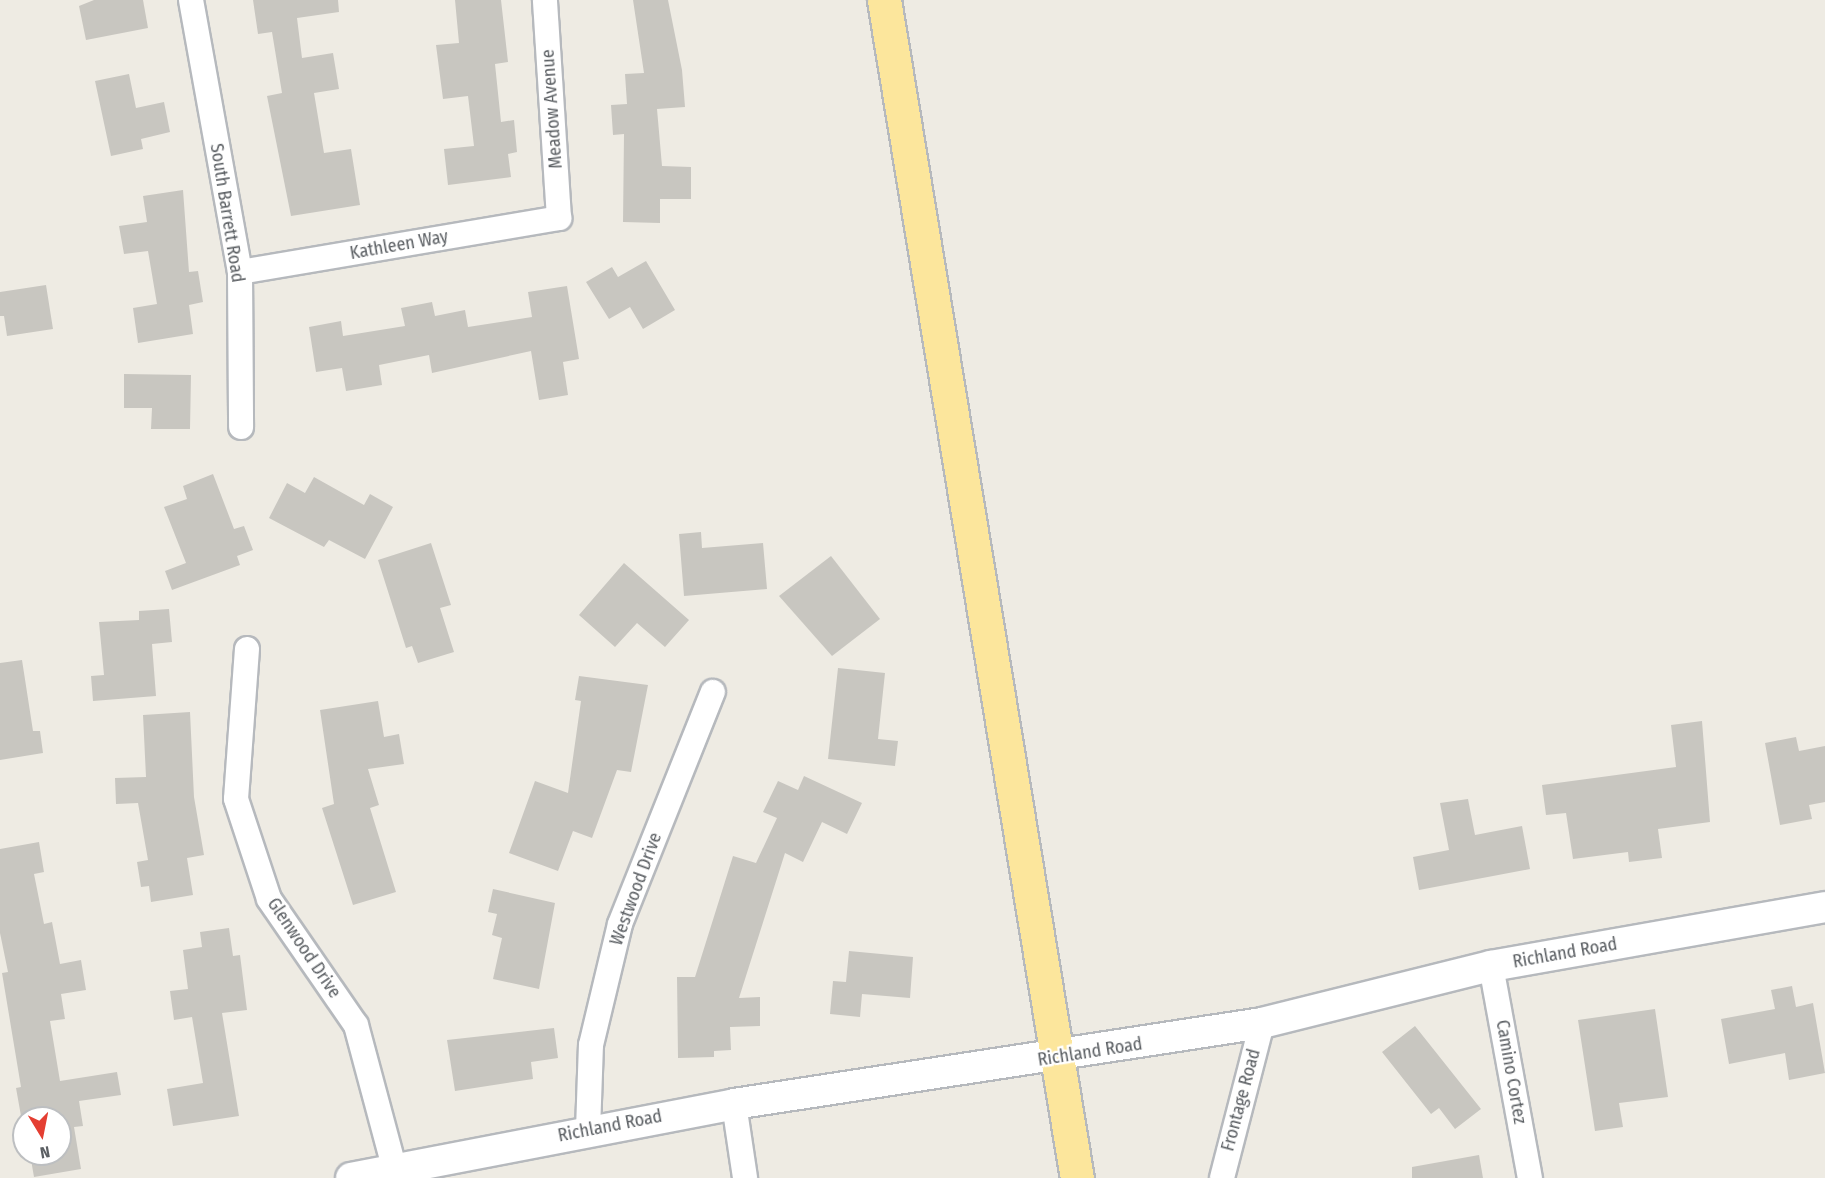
<!DOCTYPE html>
<style>
body{margin:0}
#map{position:relative;width:1825px;height:1178px;overflow:hidden;background:#eeebe3;font-family:"Fira Sans Condensed",sans-serif}
div>[style]{position:absolute}
[style*='--x']{left:calc(var(--x)*1px);top:calc(var(--y)*1px);width:calc(var(--w)*1px);rotate:calc(var(--a)*1deg)}
.building>*{inset:0;background:#c8c6c0}
.roads{filter:drop-shadow(2px 0 #b6b9bd) drop-shadow(-2px 0 #b6b9bd) drop-shadow(0 2px #b6b9bd) drop-shadow(0 -2px #b6b9bd)}
.minor>*{height:24px;margin:-12px;padding:0 12px;transform-origin:12px;border-radius:12px;background:#fff}
.tertiary>*{height:30px;margin:-15px;padding:0 15px;transform-origin:15px;border-radius:15px;background:#fff}
.trunk>*{height:33px;margin:-16.5px;padding:0 16.5px;transform-origin:16.5px;border-radius:16.5px;background:#fce69c}
span{translate:-50% -50%;white-space:nowrap;text-align:center;line-height:1.15;-webkit-text-stroke:4.5px #fff;paint-order:stroke}
.street-label{font-size:18px;color:#5b5f63}
.north{position:absolute;left:12px;top:1106px;width:60px;height:60px;box-sizing:border-box;background:#fff;border:2px solid #bdbfc1;border-radius:50%;rotate:170deg;font-size:16px;font-weight:700;line-height:24px;text-align:center;color:#5b5f63}
.north::after{content:'';display:block;margin:auto;width:21px;height:27px;background:#e43e32;clip-path:polygon(50% 0,100% 100%,50% 72%,0 100%)}
</style>
<div id="map">
<div class="building">
<i style="clip-path:polygon(94px 0,143px 0,148px 28px,86px 40px,79px 6px)"></i>
<i style="clip-path:polygon(253px 0,338px 0,339px 12px,297px 18px,302px 58px,333px 53px,339px 89px,314px 93px,324px 153px,351px 149px,360px 205px,291px 216px,267px 96px,282px 93px,272px 32px,258px 34px)"></i>
<i style="clip-path:polygon(455px 0,501px 0,508px 62px,495px 64px,501px 122px,514px 120px,517px 152px,508px 154px,511px 177px,448px 185px,444px 149px,474px 146px,468px 96px,443px 99px,436px 45px,459px 43px)"></i>
<i style="clip-path:polygon(633px 0,668px 0,682px 70px,685px 107px,657px 109px,662px 166px,691px 167px,691px 199px,660px 199px,660px 223px,623px 222px,624px 134px,613px 135px,611px 105px,627px 104px,625px 74px,644px 73px)"></i>
<i style="clip-path:polygon(129px 74px,136px 108px,164px 102px,170px 132px,141px 139px,143px 149px,111px 156px,95px 81px)"></i>
<i style="clip-path:polygon(183px 190px,189px 272px,198px 271px,203px 302px,189px 305px,193px 334px,138px 343px,133px 308px,157px 304px,148px 251px,124px 254px,119px 226px,147px 222px,143px 196px)"></i>
<i style="clip-path:polygon(646px 261px,675px 310px,643px 329px,630px 307px,609px 319px,586px 282px,612px 267px,618px 277px)"></i>
<i style="clip-path:polygon(46px 285px,53px 329px,7px 336px,4px 316px,0 316px,0 292px)"></i>
<i style="clip-path:polygon(567px 286px,579px 359px,563px 362px,568px 395px,539px 400px,531px 351px,432px 373px,429px 355px,379px 365px,382px 385px,346px 391px,342px 368px,316px 372px,309px 327px,341px 321px,343px 336px,405px 326px,401px 308px,432px 302px,435px 316px,465px 310px,468px 327px,532px 317px,528px 292px)"></i>
<i style="clip-path:polygon(124px 374px,191px 375px,190px 429px,151px 429px,152px 408px,124px 408px)"></i>
<i style="clip-path:polygon(213px 474px,234px 529px,244px 526px,253px 550px,237px 556px,240px 565px,172px 590px,165px 571px,186px 563px,164px 507px,187px 499px,183px 486px)"></i>
<i style="clip-path:polygon(314px 477px,364px 505px,370px 494px,393px 507px,365px 559px,329px 540px,324px 547px,269px 518px,287px 483px,305px 493px)"></i>
<i style="clip-path:polygon(701px 532px,702px 548px,763px 543px,767px 589px,684px 596px,679px 534px)"></i>
<i style="clip-path:polygon(431px 543px,451px 605px,440px 608px,454px 652px,418px 663px,412px 646px,406px 648px,378px 560px)"></i>
<i style="clip-path:polygon(831px 556px,880px 619px,832px 656px,779px 596px)"></i>
<i style="clip-path:polygon(624px 563px,689px 620px,665px 647px,637px 623px,615px 647px,579px 615px)"></i>
<i style="clip-path:polygon(169px 609px,172px 642px,152px 644px,156px 696px,93px 701px,91px 676px,104px 675px,99px 622px,139px 620px,139px 611px)"></i>
<i style="clip-path:polygon(22px 660px,33px 731px,40px 731px,43px 753px,0 760px,0 663px)"></i>
<i style="clip-path:polygon(838px 668px,885px 673px,878px 739px,898px 741px,895px 766px,828px 759px)"></i>
<i style="clip-path:polygon(579px 676px,648px 685px,631px 772px,617px 770px,592px 838px,573px 831px,558px 871px,509px 853px,535px 781px,568px 793px,581px 701px,575px 700px)"></i>
<i style="clip-path:polygon(378px 701px,384px 737px,399px 734px,404px 764px,368px 769px,379px 805px,370px 808px,396px 892px,353px 905px,322px 808px,334px 804px,320px 710px)"></i>
<i style="clip-path:polygon(190px 712px,194px 797px,204px 855px,187px 858px,193px 895px,151px 902px,149px 886px,141px 887px,137px 862px,148px 860px,138px 803px,116px 804px,115px 778px,146px 777px,143px 715px)"></i>
<i style="clip-path:polygon(1702px 721px,1710px 822px,1658px 829px,1662px 858px,1629px 862px,1628px 852px,1573px 859px,1566px 813px,1546px 815px,1542px 785px,1676px 767px,1671px 725px)"></i>
<i style="clip-path:polygon(1796px 737px,1799px 751px,1825px 746px,1825px 802px,1809px 805px,1812px 819px,1780px 825px,1765px 743px)"></i>
<i style="clip-path:polygon(804px 776px,862px 803px,847px 834px,822px 822px,803px 862px,785px 853px,739px 998px,760px 997px,760px 1026px,730px 1027px,731px 1050px,714px 1051px,714px 1057px,678px 1058px,677px 977px,695px 977px,733px 856px,756px 863px,777px 818px,763px 812px,778px 781px,798px 790px)"></i>
<i style="clip-path:polygon(1468px 799px,1475px 835px,1522px 826px,1530px 869px,1419px 890px,1413px 857px,1449px 850px,1440px 803px)"></i>
<i style="clip-path:polygon(39px 842px,44px 872px,34px 874px,44px 924px,52px 922px,60px 964px,81px 960px,86px 990px,61px 994px,65px 1019px,50px 1021px,60px 1081px,117px 1072px,121px 1095px,79px 1101px,83px 1126px,74px 1127px,81px 1169px,34px 1177px,30px 1154px,60px 1154px,60px 1118px,21px 1116px,16px 1088px,21px 1087px,2px 973px,8px 972px,0 933px,0 849px)"></i>
<i style="clip-path:polygon(493px 889px,555px 903px,539px 989px,493px 979px,502px 938px,492px 935px,497px 914px,488px 912px)"></i>
<i style="clip-path:polygon(229px 928px,233px 956px,240px 955px,247px 1010px,222px 1013px,239px 1116px,173px 1126px,167px 1089px,203px 1083px,192px 1017px,174px 1020px,170px 991px,188px 989px,183px 950px,202px 947px,200px 932px)"></i>
<i style="clip-path:polygon(849px 951px,913px 957px,910px 998px,862px 994px,860px 1017px,830px 1014px,833px 981px,846px 982px)"></i>
<i style="clip-path:polygon(1792px 986px,1796px 1007px,1813px 1003px,1825px 1073px,1789px 1080px,1785px 1053px,1729px 1064px,1721px 1019px,1775px 1009px,1771px 990px)"></i>
<i style="clip-path:polygon(1655px 1009px,1668px 1097px,1619px 1103px,1623px 1127px,1595px 1131px,1578px 1020px)"></i>
<i style="clip-path:polygon(1415px 1026px,1481px 1109px,1455px 1129px,1439px 1108px,1431px 1114px,1382px 1052px)"></i>
<i style="clip-path:polygon(554px 1028px,558px 1058px,531px 1062px,533px 1079px,455px 1091px,447px 1040px)"></i>
<i style="clip-path:polygon(1479px 1155px,1483px 1178px,1412px 1178px,1412px 1167px)"></i>
</div>
<div class="roads">
<div class="minor">
<i style="--x:191;--y:0;--w:276;--a:79.8"></i>
<i style="--x:240;--y:272;--w:155;--a:89.6"></i>
<i style="--x:240;--y:272;--w:324;--a:-9.6"></i>
<i style="--x:559;--y:218;--w:218;--a:-93.7"></i>
<i style="--x:247;--y:649;--w:150;--a:94.2"></i>
<i style="--x:236;--y:799;--w:105;--a:71.7"></i>
<i style="--x:269;--y:899;--w:153;--a:55.4"></i>
<i style="--x:356;--y:1025;--w:158;--a:75"></i>
<i style="--x:1491;--y:966;--w:216;--a:79.6"></i>
<i style="--x:734;--y:1104;--w:75;--a:81.5"></i>
<i style="--x:588;--y:1130;--w:85;--a:-88"></i>
<i style="--x:591;--y:1045;--w:124;--a:-76.5"></i>
<i style="--x:620;--y:924;--w:250;--a:-68.2"></i>
<i style="--x:1222;--y:1178;--w:160;--a:-75.5"></i>
</div>
<div class="tertiary">
<i style="--x:351;--y:1178;--w:390;--a:-10.9"></i>
<i style="--x:734;--y:1104;--w:534;--a:-8.72"></i>
<i style="--x:1262;--y:1023;--w:236;--a:-14"></i>
<i style="--x:1491;--y:966;--w:339;--a:-10"></i>
</div>
<div class="trunk">
<i style="--x:884;--y:0;--w:1194;--a:80.7"></i>
</div>
</div>
<div class="street-label">
<span style="left:552px;top:109px;rotate:-94deg">Meadow Avenue</span>
<span style="left:227px;top:213px;rotate:81deg">South Barrett Road</span>
<span style="left:399px;top:245px;rotate:-10deg">Kathleen Way</span>
<span style="left:636px;top:889px;rotate:-70deg">Westwood Drive</span>
<span style="left:304px;top:948px;rotate:56deg">Glenwood Drive</span>
<span style="left:1565px;top:953px;rotate:-10deg">Richland Road</span>
<span style="left:1090px;top:1052px;rotate:-9deg">Richland Road</span>
<span style="left:1511px;top:1072px;rotate:80deg">Camino Cortez</span>
<span style="left:1241px;top:1100px;rotate:-75deg">Frontage Road</span>
<span style="left:610px;top:1126px;rotate:-11deg">Richland Road</span>
</div>
<div class="north">N</div>
</div>
